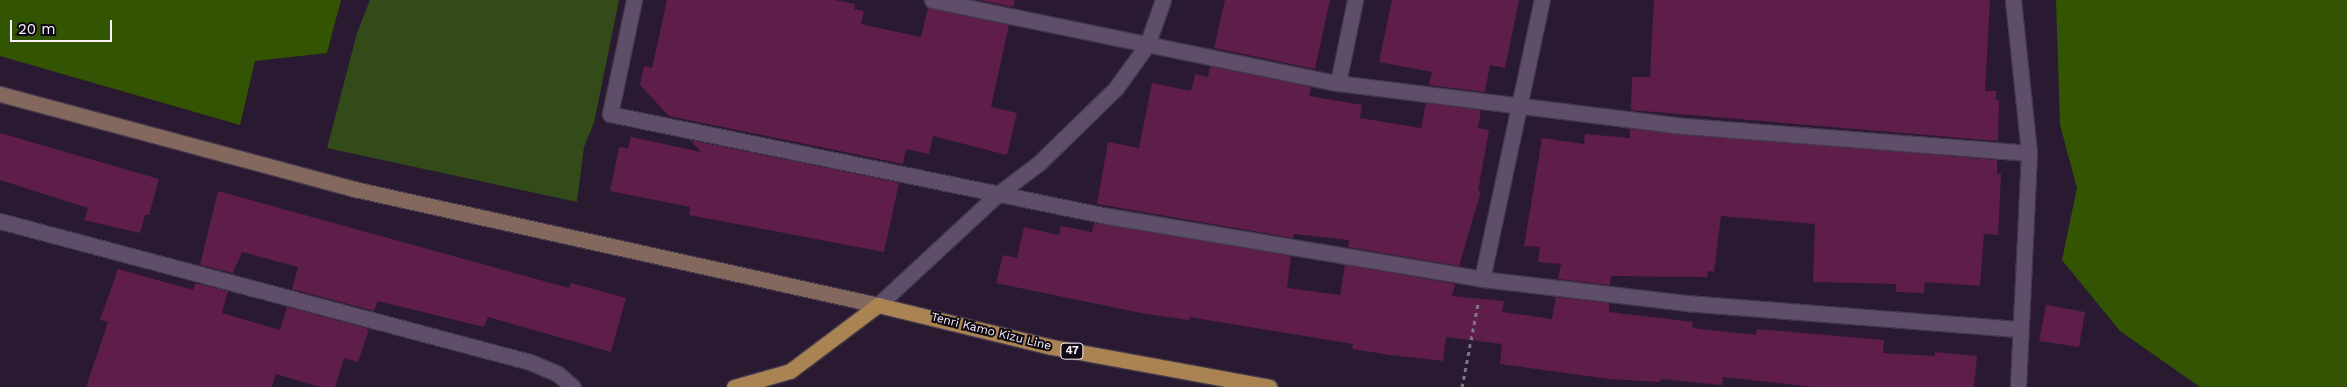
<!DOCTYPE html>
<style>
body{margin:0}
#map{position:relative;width:2347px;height:387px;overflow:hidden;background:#291a31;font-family:"Work Sans",sans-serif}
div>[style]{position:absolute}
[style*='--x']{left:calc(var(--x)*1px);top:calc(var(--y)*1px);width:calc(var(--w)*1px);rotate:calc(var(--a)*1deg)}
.green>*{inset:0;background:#334b19}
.forest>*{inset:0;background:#335402}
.building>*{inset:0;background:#5f1d4a}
.path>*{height:3px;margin-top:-1.5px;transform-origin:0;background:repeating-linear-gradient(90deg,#807486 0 4px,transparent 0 8px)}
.roads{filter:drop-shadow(1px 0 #44384b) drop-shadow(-1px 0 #44384b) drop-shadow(0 1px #44384b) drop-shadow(0 -1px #44384b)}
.street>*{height:15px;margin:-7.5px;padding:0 7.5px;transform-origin:7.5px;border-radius:7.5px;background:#5f4e69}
.secondary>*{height:15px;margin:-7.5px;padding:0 7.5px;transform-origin:7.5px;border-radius:7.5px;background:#84685e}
.primary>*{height:15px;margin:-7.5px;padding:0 7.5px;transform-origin:7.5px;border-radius:7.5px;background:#a98352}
span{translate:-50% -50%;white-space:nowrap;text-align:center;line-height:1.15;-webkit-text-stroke:4px #0e0812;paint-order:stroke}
.shield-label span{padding:1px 4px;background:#0e0812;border:1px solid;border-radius:4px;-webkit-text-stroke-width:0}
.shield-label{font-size:11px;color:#faf1fe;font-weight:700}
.street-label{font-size:12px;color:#faf1fe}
.scale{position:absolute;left:10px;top:20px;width:102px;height:22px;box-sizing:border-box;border:2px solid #faf1fe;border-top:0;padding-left:6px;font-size:15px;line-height:18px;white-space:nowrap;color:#faf1fe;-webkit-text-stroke:4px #0e0812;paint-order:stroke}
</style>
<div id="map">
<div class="green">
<i style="clip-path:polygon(370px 0,619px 0,594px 123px,584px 147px,577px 202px,327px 148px,357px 33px)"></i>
</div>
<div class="forest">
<i style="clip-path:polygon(0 0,341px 0,327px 53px,255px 61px,240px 125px,0 56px)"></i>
<i style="clip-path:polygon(2056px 0,2347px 0,2347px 387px,2200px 387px,2120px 331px,2062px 260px,2077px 188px,2060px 125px)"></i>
</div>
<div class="building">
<i style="clip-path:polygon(667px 0,835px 0,855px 4px,854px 9px,864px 11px,861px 24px,921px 37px,928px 8px,1009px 25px,991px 107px,1017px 113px,1007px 155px,933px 136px,929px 154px,906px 149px,903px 164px,669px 116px,640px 85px,644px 66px,652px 68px)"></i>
<i style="clip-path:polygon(979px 0,1015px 0,1013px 7px)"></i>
<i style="clip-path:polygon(1225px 0,1330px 0,1315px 69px,1214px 48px)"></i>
<i style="clip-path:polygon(1392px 0,1519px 0,1505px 68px,1490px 65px,1485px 92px,1429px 85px,1432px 72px,1379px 62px)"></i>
<i style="clip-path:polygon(1654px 0,1990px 0,1985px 91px,1996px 91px,1996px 100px,1999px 100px,1998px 141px,1631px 110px,1632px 77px,1650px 77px)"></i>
<i style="clip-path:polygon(1210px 66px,1311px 87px,1309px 96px,1362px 105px,1360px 118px,1421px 128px,1426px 103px,1481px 110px,1478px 128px,1489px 130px,1478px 191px,1481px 191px,1459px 266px,1348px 247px,1349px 240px,1294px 234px,1293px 238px,1097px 204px,1108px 142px,1139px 148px,1152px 83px,1191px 91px,1195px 74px,1208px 77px)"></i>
<i style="clip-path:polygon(1630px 129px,1997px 160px,1997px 174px,2001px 174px,1998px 235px,1984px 234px,1980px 286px,1925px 282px,1924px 293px,1896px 292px,1896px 284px,1813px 282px,1815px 224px,1721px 216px,1714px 272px,1708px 271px,1707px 277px,1611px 276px,1610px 285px,1558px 279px,1561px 264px,1538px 262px,1540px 247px,1524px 246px,1542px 138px,1584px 144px,1585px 134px,1630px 138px)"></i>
<i style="clip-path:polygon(0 133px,159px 179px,149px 215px,145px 215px,140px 233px,84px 220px,88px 208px,0 180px)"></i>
<i style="clip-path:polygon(631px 137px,701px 152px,690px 140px,899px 183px,884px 252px,689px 215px,690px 207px,610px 191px,619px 147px,628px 148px)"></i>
<i style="clip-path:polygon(218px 191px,569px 288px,571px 283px,626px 298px,611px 352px,488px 317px,484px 327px,378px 301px,374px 311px,292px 289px,298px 267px,242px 252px,233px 273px,200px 265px)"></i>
<i style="clip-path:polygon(1094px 223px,1291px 256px,1287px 288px,1340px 295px,1345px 265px,1455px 284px,1452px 296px,1504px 301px,1502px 312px,1552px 319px,1556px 297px,1609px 303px,1609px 312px,1693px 322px,1692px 328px,1756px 335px,1757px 329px,1884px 340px,1883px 353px,1935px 356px,1935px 352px,1977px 356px,1974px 387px,1814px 387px,1723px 377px,1722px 385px,1661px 379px,1660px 382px,1609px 379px,1500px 364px,1502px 344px,1446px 337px,1443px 361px,1390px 355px,1352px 349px,1353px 344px,1189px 317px,1189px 320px,1146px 314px,996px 283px,1003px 255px,1017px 258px,1024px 227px,1059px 235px,1061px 226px,1092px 232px)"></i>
<i style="clip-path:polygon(118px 269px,193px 290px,195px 283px,228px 291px,222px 313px,280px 330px,287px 307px,369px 329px,358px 362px,344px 358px,335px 387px,320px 387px,276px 374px,272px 387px,86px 387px,108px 322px,100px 320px)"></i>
<i style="clip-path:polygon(2046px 305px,2085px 312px,2079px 347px,2039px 341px)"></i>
</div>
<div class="path">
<i style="--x:1462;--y:387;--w:85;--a:-79.1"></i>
</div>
<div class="roads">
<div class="street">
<i style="--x:634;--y:0;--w:116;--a:101.9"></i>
<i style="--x:610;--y:114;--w:507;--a:11.6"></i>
<i style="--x:1107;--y:216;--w:380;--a:9.5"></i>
<i style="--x:1482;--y:279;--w:206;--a:6.7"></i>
<i style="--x:1687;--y:303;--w:334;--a:4.5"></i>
<i style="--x:932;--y:0;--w:414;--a:11.6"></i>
<i style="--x:1338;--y:83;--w:338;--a:7.1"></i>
<i style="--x:1673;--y:125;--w:357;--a:4.5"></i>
<i style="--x:2013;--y:0;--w:154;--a:84"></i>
<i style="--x:2029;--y:153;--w:234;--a:92.7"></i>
<i style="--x:1338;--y:83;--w:85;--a:-78.4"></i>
<i style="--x:0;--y:221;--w:548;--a:14.9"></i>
<i style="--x:530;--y:362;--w:30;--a:23"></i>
<i style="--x:558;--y:374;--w:20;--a:41"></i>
<i style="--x:1482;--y:279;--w:285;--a:-77.9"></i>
<i style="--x:878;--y:305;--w:163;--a:-42.8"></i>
<i style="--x:998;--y:194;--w:51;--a:-37.1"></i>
<i style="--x:1039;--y:163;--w:107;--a:-44.2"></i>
<i style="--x:1116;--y:88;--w:53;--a:-54.2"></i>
<i style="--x:1147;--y:45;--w:48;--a:-70.4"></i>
</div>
<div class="secondary">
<i style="--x:0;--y:94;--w:367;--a:15"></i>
<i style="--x:354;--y:189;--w:537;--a:12.48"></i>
</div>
<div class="primary">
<i style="--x:734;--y:387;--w:58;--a:-15.9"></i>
<i style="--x:790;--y:371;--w:110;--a:-36.9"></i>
<i style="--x:878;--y:305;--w:179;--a:13.6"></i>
<i style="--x:1052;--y:347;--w:221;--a:10.4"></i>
</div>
</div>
<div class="shield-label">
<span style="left:1072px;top:351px">47</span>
</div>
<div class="street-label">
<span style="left:991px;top:332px;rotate:14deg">Tenri Kamo Kizu Line</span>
</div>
<div class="scale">20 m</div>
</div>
